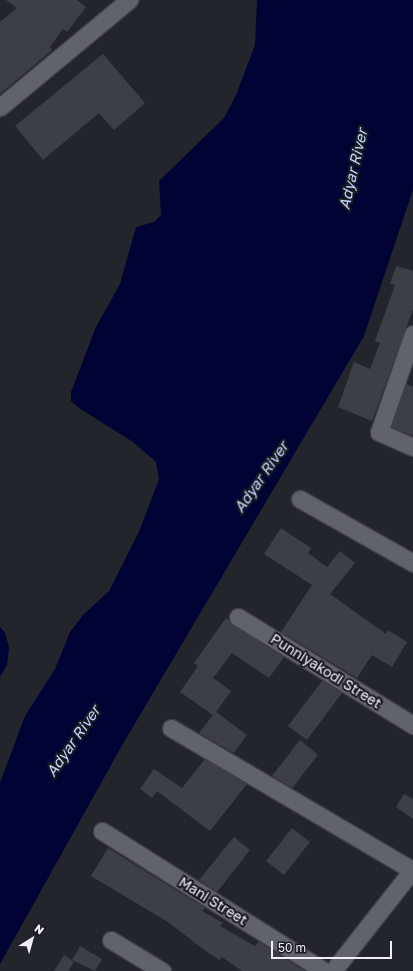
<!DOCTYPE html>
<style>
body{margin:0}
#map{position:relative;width:413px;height:971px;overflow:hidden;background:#23252d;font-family:"Golos Text",sans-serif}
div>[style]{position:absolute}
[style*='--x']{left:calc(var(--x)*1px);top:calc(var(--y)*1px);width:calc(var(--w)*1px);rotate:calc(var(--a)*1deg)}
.water>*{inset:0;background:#000333}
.building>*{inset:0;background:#3d3f47}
.roads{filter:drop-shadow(1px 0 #3f4046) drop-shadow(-1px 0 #3f4046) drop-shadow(0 1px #3f4046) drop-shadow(0 -1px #3f4046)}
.minor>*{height:17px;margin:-8.5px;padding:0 8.5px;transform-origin:8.5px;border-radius:8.5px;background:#60636c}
span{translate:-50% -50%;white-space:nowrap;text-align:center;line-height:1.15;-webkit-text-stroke:4px #1a1c23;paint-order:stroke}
.street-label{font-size:14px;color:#eff0f5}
.water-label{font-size:15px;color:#c0d7fe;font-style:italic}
.north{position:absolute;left:12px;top:919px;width:40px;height:40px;-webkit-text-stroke:3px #1a1c23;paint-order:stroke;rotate:37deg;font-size:11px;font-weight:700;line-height:16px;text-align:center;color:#eff0f5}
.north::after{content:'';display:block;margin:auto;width:14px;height:18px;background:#eff0f5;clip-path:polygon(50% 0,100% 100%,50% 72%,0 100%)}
.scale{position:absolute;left:271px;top:941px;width:121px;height:18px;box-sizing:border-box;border:2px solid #eff0f5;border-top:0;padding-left:5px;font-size:12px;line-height:14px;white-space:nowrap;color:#eff0f5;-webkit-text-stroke:3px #1a1c23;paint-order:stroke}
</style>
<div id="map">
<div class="water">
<i style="clip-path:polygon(257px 0,413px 0,413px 190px,364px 336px,124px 742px,0 964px,0 783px,25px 716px,55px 669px,70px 632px,83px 615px,109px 591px,139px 532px,159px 479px,156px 462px,133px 442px,79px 408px,71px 401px,71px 392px,96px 327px,120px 284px,136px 227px,154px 222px,161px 215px,159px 181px,224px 118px,236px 95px,255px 45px)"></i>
<i style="clip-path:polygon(0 627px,5px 633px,9px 647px,7px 665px,0 677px)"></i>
</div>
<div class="building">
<i style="clip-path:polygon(6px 0,77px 0,86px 7px,67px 32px,63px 29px,50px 47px,52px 50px,0 94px,0 22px,17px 8px)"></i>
<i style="clip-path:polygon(103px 54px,145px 103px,114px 130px,99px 113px,43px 160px,15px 126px)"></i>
<i style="clip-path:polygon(396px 266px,413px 271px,413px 309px,372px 421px,338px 407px,354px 362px,370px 369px,380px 343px,375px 341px,395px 285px,390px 284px)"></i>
<i style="clip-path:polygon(406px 384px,413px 387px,413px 436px,391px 427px)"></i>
<i style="clip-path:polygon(281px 528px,311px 548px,308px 553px,327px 567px,340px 551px,355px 563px,330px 594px,386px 634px,388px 630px,407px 642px,392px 667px,372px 655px,357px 678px,281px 632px,312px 585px,264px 554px)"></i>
<i style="clip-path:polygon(226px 618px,284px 657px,269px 678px,232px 653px,213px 678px,231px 691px,216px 712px,247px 735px,234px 753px,199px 733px,213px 715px,180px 692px,198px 666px,194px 663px)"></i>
<i style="clip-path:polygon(322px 681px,342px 693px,307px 740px,288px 726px)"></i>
<i style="clip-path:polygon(300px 740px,318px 755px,292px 788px,272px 776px)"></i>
<i style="clip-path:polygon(205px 759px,247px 784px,210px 831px,157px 791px,152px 798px,140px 789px,154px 769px,182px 788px)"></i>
<i style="clip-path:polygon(404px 794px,413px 799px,413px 819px,396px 807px)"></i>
<i style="clip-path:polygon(292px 828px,310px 842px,284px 875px,266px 861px)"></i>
<i style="clip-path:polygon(234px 837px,250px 850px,217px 892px,199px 880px)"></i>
<i style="clip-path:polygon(108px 848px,205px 908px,202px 911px,223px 923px,220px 926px,255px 946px,259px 942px,305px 971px,242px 971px,222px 957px,220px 960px,207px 952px,168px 922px,91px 876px)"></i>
<i style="clip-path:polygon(80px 946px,102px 959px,95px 971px,72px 960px)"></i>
<i style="clip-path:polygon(64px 955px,74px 962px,68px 971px,54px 971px)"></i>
</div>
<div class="roads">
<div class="minor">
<i style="--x:0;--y:107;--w:168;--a:-39.7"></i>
<i style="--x:413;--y:334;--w:104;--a:109.1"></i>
<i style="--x:379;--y:432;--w:37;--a:24"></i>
<i style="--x:300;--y:499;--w:130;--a:29.5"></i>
<i style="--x:238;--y:617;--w:206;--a:31.7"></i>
<i style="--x:171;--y:728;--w:280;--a:30.5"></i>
<i style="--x:102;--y:831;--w:262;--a:32.2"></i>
<i style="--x:111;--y:940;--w:60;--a:31.3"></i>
<i style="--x:336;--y:967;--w:125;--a:-51.8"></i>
</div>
</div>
<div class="street-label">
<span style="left:326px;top:671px;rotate:32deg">Punniyakodi Street</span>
<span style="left:213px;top:901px;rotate:32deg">Mani Street</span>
</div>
<div class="water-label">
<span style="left:353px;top:169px;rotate:-77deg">Adyar River</span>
<span style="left:261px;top:477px;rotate:-55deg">Adyar River</span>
<span style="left:73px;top:741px;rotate:-55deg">Adyar River</span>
</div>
<div class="north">N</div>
<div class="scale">50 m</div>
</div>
